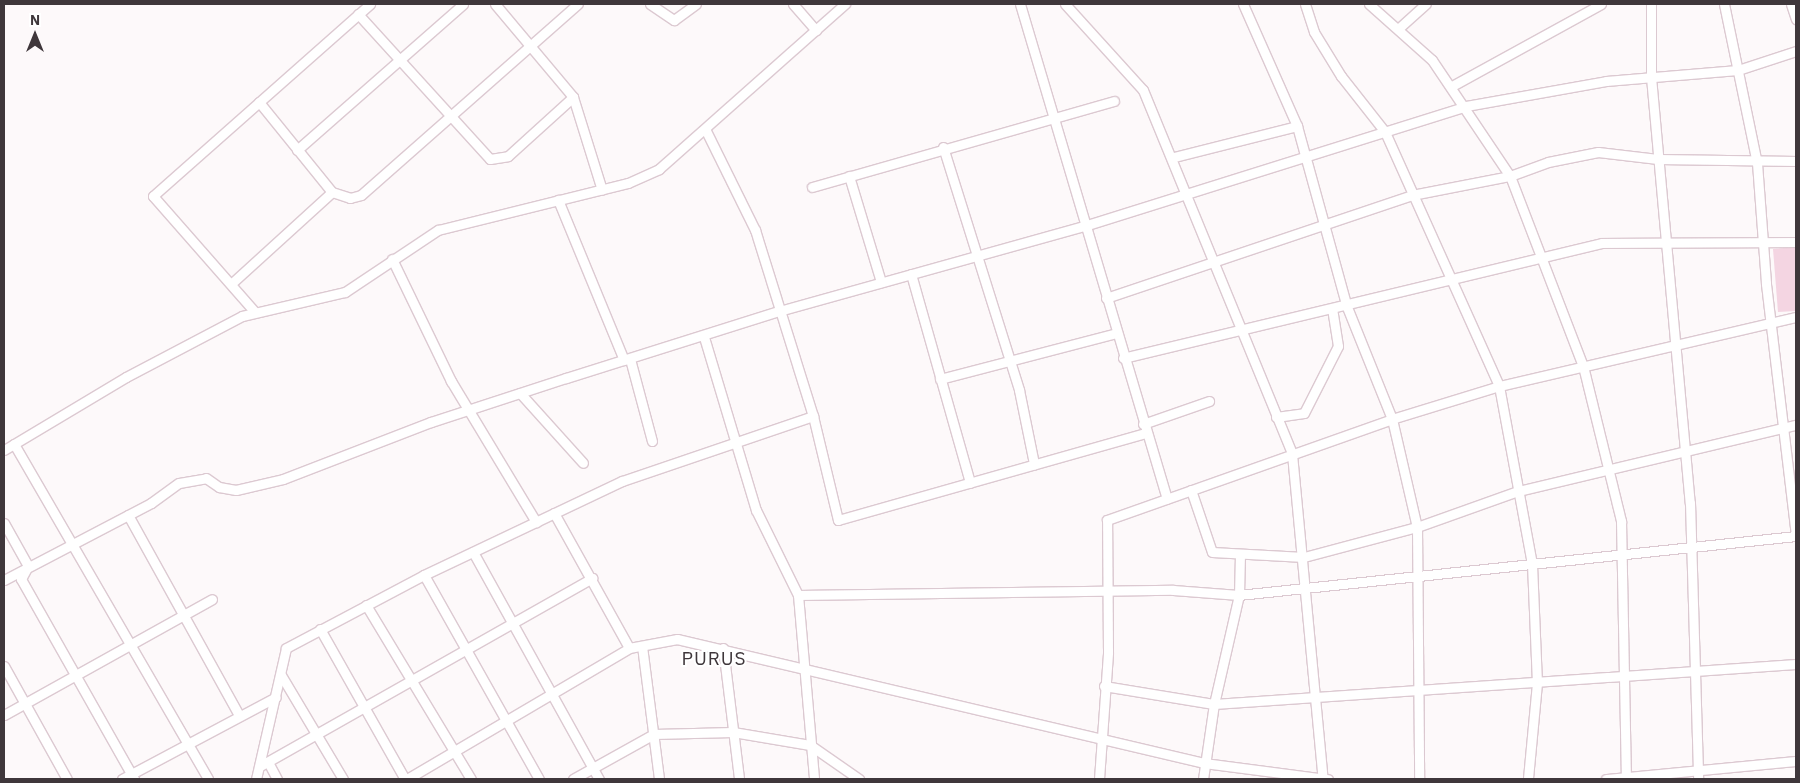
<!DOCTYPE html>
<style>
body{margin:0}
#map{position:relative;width:1800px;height:783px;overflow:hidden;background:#fdf9fa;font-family:"IBM Plex Sans",sans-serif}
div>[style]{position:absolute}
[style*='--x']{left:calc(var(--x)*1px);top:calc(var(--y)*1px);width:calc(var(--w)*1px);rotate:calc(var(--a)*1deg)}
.green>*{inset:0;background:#f4d5e2}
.roads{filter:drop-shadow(1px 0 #dcc9d1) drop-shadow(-1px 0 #dcc9d1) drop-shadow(0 1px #dcc9d1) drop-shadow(0 -1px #dcc9d1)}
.minor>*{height:9px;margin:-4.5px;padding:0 4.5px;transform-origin:4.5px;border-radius:4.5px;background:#fff}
span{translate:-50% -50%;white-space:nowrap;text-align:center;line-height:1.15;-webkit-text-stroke:4px #fff;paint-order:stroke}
.neighbourhood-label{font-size:19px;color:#3f373b;letter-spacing:1px}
.frame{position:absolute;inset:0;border:5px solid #3f373b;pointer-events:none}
.north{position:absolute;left:10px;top:10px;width:50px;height:50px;-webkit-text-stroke:4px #fff;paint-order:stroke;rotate:0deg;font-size:14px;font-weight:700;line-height:20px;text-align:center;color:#3f373b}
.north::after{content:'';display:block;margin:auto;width:18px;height:22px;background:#3f373b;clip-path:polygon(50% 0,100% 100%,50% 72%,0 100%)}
</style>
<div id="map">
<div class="green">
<i style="clip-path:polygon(1796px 247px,1796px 311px,1778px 312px,1773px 249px)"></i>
</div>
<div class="roads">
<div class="minor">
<i style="--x:495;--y:4;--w:121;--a:50"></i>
<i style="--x:573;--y:97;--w:97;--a:72.7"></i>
<i style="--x:650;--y:4;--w:29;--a:34"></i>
<i style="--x:674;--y:20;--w:27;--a:-36"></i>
<i style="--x:793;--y:4;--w:35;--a:49"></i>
<i style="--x:1020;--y:4;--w:516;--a:73.46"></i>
<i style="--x:1065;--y:4;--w:116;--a:47.8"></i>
<i style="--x:1143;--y:90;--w:393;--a:67.7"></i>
<i style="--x:1292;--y:454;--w:326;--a:84.6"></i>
<i style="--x:1243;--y:4;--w:133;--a:66.1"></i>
<i style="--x:1297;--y:126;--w:188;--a:74.6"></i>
<i style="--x:1347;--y:307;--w:121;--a:68.1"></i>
<i style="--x:1392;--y:419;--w:111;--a:77"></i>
<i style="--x:1417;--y:527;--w:252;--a:89.5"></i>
<i style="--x:1305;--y:4;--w:29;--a:72"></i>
<i style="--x:1314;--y:32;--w:52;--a:58.5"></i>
<i style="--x:1341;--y:76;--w:71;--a:51.8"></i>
<i style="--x:1385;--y:132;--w:278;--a:65.8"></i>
<i style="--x:1499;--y:386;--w:181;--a:79.5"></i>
<i style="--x:1532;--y:564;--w:119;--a:87.6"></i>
<i style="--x:1537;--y:683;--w:96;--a:95.4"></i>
<i style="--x:1369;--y:4;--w:84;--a:41.6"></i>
<i style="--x:1432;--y:60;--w:140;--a:56.1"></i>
<i style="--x:1510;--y:176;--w:204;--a:69"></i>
<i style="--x:1583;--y:366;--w:160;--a:76.2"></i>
<i style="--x:1621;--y:521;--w:258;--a:88.9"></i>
<i style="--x:1651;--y:4;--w:73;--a:90"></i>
<i style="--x:1651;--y:77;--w:428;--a:84.8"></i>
<i style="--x:1690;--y:503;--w:276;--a:88.3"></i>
<i style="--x:1724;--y:4;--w:162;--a:78.3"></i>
<i style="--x:1757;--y:163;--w:121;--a:85.7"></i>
<i style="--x:1766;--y:284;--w:252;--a:83.2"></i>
<i style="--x:1791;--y:4;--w:16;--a:72"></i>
<i style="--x:358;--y:14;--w:196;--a:47.7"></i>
<i style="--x:490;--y:159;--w:18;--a:-9"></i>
<i style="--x:508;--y:156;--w:88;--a:-42.2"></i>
<i style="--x:1399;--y:28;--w:36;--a:-42"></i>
<i style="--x:1452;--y:86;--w:170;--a:-28.8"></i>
<i style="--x:259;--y:102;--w:116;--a:51"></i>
<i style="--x:943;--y:147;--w:255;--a:72.6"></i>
<i style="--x:1019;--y:390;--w:76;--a:78.5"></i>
<i style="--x:297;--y:150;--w:221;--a:-41.3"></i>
<i style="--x:1174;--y:157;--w:127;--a:-14.1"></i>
<i style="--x:849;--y:176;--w:111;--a:73.2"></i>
<i style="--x:812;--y:187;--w:314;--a:-15.9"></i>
<i style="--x:558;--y:200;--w:173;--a:67.6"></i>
<i style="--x:392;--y:259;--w:136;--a:64.2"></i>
<i style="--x:451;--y:381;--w:165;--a:58.9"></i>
<i style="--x:911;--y:274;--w:217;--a:74.2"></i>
<i style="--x:232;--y:283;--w:135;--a:-42.3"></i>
<i style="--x:332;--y:192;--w:19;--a:18"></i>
<i style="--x:350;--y:198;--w:11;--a:-15"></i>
<i style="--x:361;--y:195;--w:289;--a:-41.4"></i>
<i style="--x:1106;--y:298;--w:323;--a:-18.6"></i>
<i style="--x:1412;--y:195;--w:100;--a:-11"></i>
<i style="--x:1510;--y:176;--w:40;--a:-20.2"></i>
<i style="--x:1548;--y:162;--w:51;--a:-11.3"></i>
<i style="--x:1598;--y:152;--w:60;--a:6.7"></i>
<i style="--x:1658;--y:159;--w:138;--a:0.8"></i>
<i style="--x:254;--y:311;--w:153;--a:-131.3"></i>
<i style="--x:153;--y:196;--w:290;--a:-41.5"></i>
<i style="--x:704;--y:337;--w:181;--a:73.3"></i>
<i style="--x:756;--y:510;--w:95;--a:63.7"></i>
<i style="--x:798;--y:595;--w:185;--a:85"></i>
<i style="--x:1123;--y:358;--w:493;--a:-13.5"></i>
<i style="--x:1602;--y:243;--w:194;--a:-0.3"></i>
<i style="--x:630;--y:359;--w:85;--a:75"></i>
<i style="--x:940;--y:379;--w:182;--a:-14.6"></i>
<i style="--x:520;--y:393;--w:94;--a:48"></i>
<i style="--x:813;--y:416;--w:107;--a:76.5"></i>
<i style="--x:838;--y:520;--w:319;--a:-15.8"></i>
<i style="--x:1276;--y:417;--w:28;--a:-8"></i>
<i style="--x:1304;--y:413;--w:75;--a:-63.1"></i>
<i style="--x:1338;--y:346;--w:37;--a:-99"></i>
<i style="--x:1143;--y:424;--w:70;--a:-19.2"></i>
<i style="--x:14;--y:444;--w:387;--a:59.9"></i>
<i style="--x:4;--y:450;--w:142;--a:-30.9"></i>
<i style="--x:126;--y:377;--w:131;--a:-27.7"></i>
<i style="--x:242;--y:316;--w:106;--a:-13.1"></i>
<i style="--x:345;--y:292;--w:112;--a:-33.7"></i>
<i style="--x:438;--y:230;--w:196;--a:-13.9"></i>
<i style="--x:628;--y:183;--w:34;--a:-24"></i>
<i style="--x:659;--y:169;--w:249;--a:-41.6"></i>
<i style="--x:1191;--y:490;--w:65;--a:71.3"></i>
<i style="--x:1212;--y:552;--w:92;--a:3.1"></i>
<i style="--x:1304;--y:557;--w:117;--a:-14.9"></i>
<i style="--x:1417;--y:527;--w:107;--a:-19.6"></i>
<i style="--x:1518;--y:491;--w:286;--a:-13.4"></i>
<i style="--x:554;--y:513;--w:154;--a:60.9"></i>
<i style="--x:128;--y:515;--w:229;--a:61"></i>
<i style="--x:4;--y:523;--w:49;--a:60.8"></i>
<i style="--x:28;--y:566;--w:15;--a:118"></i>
<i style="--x:21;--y:579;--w:230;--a:60.5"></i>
<i style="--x:473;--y:552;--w:260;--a:61"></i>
<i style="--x:424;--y:575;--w:234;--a:60.6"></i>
<i style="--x:4;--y:580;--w:166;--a:-27.6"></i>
<i style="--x:151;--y:503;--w:34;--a:-36"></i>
<i style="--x:179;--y:483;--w:27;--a:-10"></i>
<i style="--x:206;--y:478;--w:16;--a:35"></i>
<i style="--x:219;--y:487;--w:17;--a:10"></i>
<i style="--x:236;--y:490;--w:48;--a:-13.2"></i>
<i style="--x:283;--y:479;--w:159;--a:-21.1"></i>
<i style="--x:431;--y:422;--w:142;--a:-18.1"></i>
<i style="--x:566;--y:378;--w:223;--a:-17.5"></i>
<i style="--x:779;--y:311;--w:317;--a:-15.6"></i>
<i style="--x:1084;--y:226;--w:400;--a:-17.4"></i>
<i style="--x:1466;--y:106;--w:142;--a:-10.1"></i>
<i style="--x:1606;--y:81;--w:132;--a:-4.8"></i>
<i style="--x:1738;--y:70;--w:61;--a:-18.1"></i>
<i style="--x:798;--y:595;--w:375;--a:-0.8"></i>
<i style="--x:1173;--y:590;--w:66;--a:4.3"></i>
<i style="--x:1239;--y:595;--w:560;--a:-6.05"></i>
<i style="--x:366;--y:605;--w:203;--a:58.9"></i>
<i style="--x:320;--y:629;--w:172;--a:60.5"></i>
<i style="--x:642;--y:646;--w:134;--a:82.7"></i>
<i style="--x:723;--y:648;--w:132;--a:83"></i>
<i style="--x:4;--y:666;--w:129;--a:60.9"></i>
<i style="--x:281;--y:675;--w:121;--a:59.2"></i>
<i style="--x:1104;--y:686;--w:111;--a:9.3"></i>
<i style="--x:1214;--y:704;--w:583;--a:-3.93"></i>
<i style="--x:4;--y:715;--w:238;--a:-29.1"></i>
<i style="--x:268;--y:762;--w:19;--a:62"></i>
<i style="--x:260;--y:766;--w:382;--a:-29.5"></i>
<i style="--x:122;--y:779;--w:174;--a:-28"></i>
<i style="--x:256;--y:779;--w:134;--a:-77.1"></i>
<i style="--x:286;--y:648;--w:156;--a:-27.9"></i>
<i style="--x:424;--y:575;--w:219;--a:-25.4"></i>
<i style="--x:622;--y:481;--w:202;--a:-18.8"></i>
<i style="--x:813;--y:416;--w:195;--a:-107.3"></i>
<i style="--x:755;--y:230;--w:110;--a:-116.3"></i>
<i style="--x:407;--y:779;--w:258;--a:-30.5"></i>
<i style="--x:629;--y:648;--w:49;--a:-10.6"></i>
<i style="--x:677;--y:639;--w:541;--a:13.24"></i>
<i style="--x:1204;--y:763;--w:125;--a:7.4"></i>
<i style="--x:573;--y:779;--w:93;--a:-29.1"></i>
<i style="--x:654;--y:734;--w:79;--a:-1.5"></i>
<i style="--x:733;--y:732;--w:78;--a:9.6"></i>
<i style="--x:810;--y:745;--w:60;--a:34.8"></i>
<i style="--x:1099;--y:779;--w:127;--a:-85.9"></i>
<i style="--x:1108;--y:652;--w:132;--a:-90.4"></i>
<i style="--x:1107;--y:520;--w:302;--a:-19.5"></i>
<i style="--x:1392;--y:419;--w:112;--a:-17.1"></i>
<i style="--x:1499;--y:386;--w:305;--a:-13.1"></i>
<i style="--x:1203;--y:779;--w:76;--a:-81.7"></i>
<i style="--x:1214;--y:704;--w:112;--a:-77.1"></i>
<i style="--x:1239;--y:595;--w:41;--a:-88.6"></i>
<i style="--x:1606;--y:779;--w:191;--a:-5.4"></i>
</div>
</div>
<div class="neighbourhood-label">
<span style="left:714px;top:659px">PURUS</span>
</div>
<div class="frame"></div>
<div class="north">N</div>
</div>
